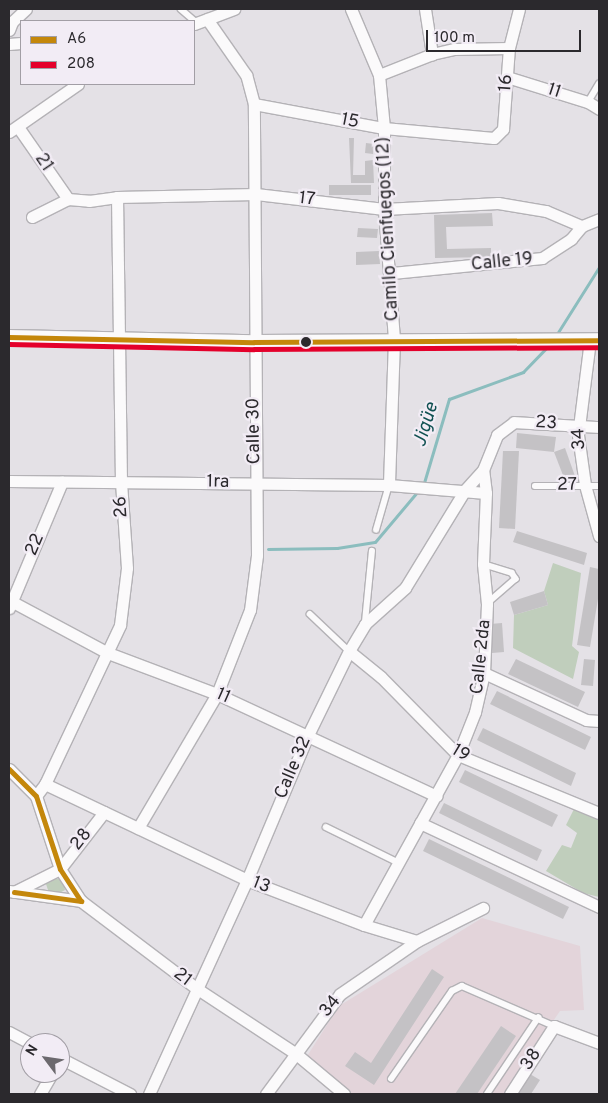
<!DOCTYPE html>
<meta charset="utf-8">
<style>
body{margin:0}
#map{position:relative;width:608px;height:1103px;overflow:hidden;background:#e4e1e6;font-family:Overpass,sans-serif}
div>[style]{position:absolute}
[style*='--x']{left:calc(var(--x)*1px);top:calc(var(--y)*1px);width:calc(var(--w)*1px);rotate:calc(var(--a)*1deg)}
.industrial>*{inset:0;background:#e3d4da}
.green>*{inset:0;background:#c0cebc}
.stream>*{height:3px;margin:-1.5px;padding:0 1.5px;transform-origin:1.5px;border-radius:1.5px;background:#8bbdbe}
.building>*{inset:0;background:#c4c2c5}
.roads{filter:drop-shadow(1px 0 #b4b2b6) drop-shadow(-1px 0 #b4b2b6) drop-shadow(0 1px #b4b2b6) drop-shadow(0 -1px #b4b2b6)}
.service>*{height:5.5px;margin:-2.75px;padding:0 2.75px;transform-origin:2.75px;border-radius:2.75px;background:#fbfafb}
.minor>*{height:11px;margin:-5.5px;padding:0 5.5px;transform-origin:5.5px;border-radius:5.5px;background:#fbfafb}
.tertiary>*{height:14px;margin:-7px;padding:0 7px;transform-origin:7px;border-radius:7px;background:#fbfafb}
.bus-1>*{height:5px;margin:-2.5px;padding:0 2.5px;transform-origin:2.5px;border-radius:2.5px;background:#c4870b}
.bus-2>*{height:5px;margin:-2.5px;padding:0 2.5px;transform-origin:2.5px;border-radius:2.5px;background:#e4002b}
.dots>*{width:14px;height:14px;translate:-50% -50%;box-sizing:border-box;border:2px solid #f2ecf5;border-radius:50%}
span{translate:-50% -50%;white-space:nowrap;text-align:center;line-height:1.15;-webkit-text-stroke:4.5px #f2ecf5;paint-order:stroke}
.street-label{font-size:18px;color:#2b292d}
.water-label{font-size:19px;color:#115152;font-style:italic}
.frame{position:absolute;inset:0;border:10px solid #2b292d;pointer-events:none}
.legend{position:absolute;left:20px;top:20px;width:175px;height:65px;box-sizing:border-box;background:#f2ecf5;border:1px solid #a29ea5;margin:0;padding:6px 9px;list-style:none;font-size:15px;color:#2b292d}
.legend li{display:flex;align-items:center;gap:10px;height:25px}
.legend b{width:25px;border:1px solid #a29ea5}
.north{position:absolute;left:20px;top:1033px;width:50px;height:50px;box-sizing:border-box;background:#f2ecf5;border:1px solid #a29ea5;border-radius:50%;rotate:301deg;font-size:14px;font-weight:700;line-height:20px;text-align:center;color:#2b292d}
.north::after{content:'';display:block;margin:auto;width:18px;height:22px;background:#6c696e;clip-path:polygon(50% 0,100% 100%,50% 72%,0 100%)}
.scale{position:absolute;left:426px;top:30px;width:155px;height:22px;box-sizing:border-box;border:2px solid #2b292d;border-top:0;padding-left:6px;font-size:15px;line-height:18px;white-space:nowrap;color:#2b292d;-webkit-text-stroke:4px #f2ecf5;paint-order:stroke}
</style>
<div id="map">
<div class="industrial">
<i style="clip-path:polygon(482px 918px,580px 946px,584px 1010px,560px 1011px,503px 1094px,347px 1094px,302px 1064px,339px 1006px)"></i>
</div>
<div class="green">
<i style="clip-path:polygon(553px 563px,581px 573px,572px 646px,579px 652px,573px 679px,513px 648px,514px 615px,548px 605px,544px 591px)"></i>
<i style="clip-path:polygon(574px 809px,599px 818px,599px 897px,583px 893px,546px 871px,562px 845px,571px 848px,577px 833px,566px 825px)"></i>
<i style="clip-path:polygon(55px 879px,63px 879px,65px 890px,56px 895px,49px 893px,46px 884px)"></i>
</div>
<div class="stream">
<i style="--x:555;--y:337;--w:83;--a:-57.8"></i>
<i style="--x:423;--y:486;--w:91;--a:-73.4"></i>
<i style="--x:449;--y:399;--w:79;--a:-20"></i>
<i style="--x:523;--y:372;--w:36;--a:-46"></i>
<i style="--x:268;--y:549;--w:69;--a:-0.8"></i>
<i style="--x:337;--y:548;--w:38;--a:-9"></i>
<i style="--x:375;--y:542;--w:67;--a:-49.9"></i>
</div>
<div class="building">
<i style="clip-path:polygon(349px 138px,354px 138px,353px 175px,365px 175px,365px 161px,373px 160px,374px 183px,351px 183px)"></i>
<i style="clip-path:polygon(366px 143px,374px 144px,373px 154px,365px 153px)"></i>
<i style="clip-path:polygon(329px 185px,371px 185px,371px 195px,329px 195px)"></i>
<i style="clip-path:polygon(492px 213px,493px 226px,446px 227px,447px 249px,491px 248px,491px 257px,435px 258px,434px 215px)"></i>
<i style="clip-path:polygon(358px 228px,378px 229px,377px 238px,357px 237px)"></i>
<i style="clip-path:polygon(379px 251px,380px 264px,356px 265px,356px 252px)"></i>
<i style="clip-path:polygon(517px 433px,556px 437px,554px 452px,516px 448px)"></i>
<i style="clip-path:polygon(565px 448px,576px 479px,566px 483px,554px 452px)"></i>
<i style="clip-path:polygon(503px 451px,519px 451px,515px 529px,499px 528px)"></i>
<i style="clip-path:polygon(517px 531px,587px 553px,584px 565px,513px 542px)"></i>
<i style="clip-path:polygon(590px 567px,599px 569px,599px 593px,590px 647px,577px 645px)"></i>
<i style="clip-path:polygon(544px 591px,548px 605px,514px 615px,510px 602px)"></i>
<i style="clip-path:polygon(502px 623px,504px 652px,492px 653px,490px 624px)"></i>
<i style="clip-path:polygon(516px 659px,585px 692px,578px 707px,508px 674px)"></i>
<i style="clip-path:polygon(584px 659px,595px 660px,593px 686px,581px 685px)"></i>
<i style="clip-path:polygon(497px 691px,591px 737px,585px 750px,490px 704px)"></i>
<i style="clip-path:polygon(483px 728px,576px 773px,571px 786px,477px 740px)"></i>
<i style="clip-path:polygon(465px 770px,558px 815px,552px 827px,459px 782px)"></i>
<i style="clip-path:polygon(444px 803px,542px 850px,537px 861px,439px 813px)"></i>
<i style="clip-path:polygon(429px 839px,569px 907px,563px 919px,423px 851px)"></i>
<i style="clip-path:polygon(432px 969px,444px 977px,374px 1085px,345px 1066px,355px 1052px,371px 1063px)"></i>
<i style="clip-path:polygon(501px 1026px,516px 1036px,477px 1094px,455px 1094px)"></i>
<i style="clip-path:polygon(530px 1074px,540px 1080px,531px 1094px,519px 1094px)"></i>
</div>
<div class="roads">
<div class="service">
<i style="--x:181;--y:9;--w:21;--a:41"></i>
<i style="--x:588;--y:102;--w:21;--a:-59"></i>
<i style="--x:535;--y:486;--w:64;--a:0"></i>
<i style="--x:376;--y:530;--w:47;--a:-73.9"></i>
<i style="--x:483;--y:564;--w:30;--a:17"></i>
<i style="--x:512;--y:573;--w:7;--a:56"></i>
<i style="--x:516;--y:579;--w:38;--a:139"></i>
<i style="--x:310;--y:614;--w:54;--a:43.5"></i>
<i style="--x:365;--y:622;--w:71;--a:-84.4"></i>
<i style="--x:326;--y:827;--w:79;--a:26.2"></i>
<i style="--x:391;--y:1079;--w:107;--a:-55.3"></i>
<i style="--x:452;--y:991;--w:11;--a:-27"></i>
<i style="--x:462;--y:986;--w:100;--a:23.5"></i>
<i style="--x:487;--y:1094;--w:92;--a:-56.1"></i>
</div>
<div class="minor">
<i style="--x:351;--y:9;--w:72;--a:67"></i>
<i style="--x:379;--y:75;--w:53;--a:84.6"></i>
<i style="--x:384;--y:128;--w:81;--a:90"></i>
<i style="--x:384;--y:209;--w:131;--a:85.6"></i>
<i style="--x:394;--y:340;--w:145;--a:92"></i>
<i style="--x:425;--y:9;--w:46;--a:81.2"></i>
<i style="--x:194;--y:24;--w:43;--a:-20.6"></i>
<i style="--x:9;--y:30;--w:9;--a:-69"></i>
<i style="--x:12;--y:22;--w:19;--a:-43"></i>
<i style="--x:9;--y:44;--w:12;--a:-5"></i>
<i style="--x:379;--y:75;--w:57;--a:-21.6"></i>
<i style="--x:432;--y:54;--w:23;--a:-13"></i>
<i style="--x:454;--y:49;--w:55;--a:-1"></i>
<i style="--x:507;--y:77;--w:85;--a:17.2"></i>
<i style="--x:588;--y:102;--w:13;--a:32"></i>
<i style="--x:254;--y:104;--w:132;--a:10.5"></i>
<i style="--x:384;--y:128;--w:110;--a:5.2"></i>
<i style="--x:494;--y:138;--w:13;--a:-45"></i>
<i style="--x:503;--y:129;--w:81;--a:-85.8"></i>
<i style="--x:509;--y:48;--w:40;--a:-75.6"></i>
<i style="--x:18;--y:127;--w:88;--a:55.2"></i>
<i style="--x:9;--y:132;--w:84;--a:-34.8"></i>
<i style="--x:32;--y:217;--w:40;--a:-26.6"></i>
<i style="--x:68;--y:199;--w:21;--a:5"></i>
<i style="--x:89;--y:201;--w:28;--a:-8"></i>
<i style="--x:117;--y:197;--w:139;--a:-1.2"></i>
<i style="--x:256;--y:194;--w:129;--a:6.7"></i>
<i style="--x:384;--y:209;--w:114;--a:-3"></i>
<i style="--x:498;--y:203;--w:49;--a:9.5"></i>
<i style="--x:546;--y:211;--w:39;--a:23"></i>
<i style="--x:392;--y:273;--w:151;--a:-5.7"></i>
<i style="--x:542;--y:258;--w:35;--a:-33"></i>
<i style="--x:571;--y:239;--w:17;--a:-50"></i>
<i style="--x:582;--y:226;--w:18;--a:-22"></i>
<i style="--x:590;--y:340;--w:96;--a:97.2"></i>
<i style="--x:578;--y:435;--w:50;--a:82"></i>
<i style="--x:585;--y:485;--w:53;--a:74.6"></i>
<i style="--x:9;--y:481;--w:380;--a:0.6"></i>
<i style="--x:389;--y:485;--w:97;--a:4.7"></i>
<i style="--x:9;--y:600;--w:112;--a:28.2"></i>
<i style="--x:108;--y:653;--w:116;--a:20.6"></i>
<i style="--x:217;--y:694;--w:242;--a:24.9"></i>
<i style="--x:9;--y:608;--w:137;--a:-67.2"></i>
<i style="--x:349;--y:651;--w:41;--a:39.1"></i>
<i style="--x:381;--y:677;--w:110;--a:45.4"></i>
<i style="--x:458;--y:755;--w:152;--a:22.4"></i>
<i style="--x:484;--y:673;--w:112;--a:24.7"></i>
<i style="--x:586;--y:720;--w:13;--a:4"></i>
<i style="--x:9;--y:769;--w:38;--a:45"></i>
<i style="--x:36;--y:796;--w:77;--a:71.8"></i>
<i style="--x:60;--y:869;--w:38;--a:57"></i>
<i style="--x:45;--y:784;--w:224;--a:25.4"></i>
<i style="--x:247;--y:880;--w:125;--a:21"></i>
<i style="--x:364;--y:925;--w:55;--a:16.8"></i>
<i style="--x:417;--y:941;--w:74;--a:-26.6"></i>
<i style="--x:36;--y:796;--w:15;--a:-53"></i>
<i style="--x:45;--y:784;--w:176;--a:-64.7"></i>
<i style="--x:120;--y:625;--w:57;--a:-83"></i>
<i style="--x:127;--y:568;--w:86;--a:-94"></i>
<i style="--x:121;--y:482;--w:285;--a:-90.8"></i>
<i style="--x:420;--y:823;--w:198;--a:25.1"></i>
<i style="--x:138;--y:828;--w:156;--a:-59.5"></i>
<i style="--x:217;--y:694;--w:90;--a:-68.6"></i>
<i style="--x:250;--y:610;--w:55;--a:-82.7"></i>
<i style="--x:257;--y:555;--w:451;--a:-90.4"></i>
<i style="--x:254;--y:104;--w:30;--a:-105"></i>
<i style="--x:246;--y:75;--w:68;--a:-124.9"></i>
<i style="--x:9;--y:891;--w:73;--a:7.9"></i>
<i style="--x:81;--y:901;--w:144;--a:37.1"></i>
<i style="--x:196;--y:988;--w:118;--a:33.3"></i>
<i style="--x:295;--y:1053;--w:64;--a:39.9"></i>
<i style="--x:14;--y:892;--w:51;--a:-26.6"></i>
<i style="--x:60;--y:869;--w:72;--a:-52.3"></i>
<i style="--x:364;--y:925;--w:194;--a:-61.1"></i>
<i style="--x:458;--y:755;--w:46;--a:-68.4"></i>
<i style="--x:475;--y:712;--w:40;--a:-77"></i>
<i style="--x:484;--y:673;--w:69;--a:-87.5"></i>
<i style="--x:487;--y:604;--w:40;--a:-95.7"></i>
<i style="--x:483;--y:564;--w:71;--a:-87.6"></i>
<i style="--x:486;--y:493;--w:23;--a:-97"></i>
<i style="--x:483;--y:470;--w:38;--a:-68"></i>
<i style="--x:497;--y:435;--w:21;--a:-37"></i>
<i style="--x:514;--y:422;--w:85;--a:3.4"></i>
<i style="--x:9;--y:1032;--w:24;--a:28"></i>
<i style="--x:60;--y:1058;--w:79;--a:27.2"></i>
<i style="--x:40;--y:1094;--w:24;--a:-60"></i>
<i style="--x:149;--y:1094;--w:235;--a:-65.4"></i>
<i style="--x:247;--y:880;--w:155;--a:-67.2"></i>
<i style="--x:307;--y:737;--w:96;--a:-64"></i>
<i style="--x:349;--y:651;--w:31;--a:-59"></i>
<i style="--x:365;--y:624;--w:54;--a:-42"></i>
<i style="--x:405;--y:588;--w:115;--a:-58.5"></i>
<i style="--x:465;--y:490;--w:27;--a:-48"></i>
<i style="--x:266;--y:1094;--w:124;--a:-53.5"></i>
<i style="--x:340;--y:994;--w:93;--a:-34.5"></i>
<i style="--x:510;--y:1094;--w:81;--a:-57.1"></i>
<i style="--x:554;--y:1026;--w:48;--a:20.7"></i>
</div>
<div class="tertiary">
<i style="--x:9;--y:337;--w:245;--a:1.2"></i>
<i style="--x:254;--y:342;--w:345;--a:-0.3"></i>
</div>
</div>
<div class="bus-1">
<i style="--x:9;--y:337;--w:245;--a:1.2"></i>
<i style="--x:254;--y:342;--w:345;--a:-0.3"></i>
<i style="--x:9;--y:769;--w:38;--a:45"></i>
<i style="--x:36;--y:796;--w:77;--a:71.8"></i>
<i style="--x:60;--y:869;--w:38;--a:57"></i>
<i style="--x:14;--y:892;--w:68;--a:7.7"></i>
</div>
<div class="bus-2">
<i style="--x:9;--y:344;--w:245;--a:1.2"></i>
<i style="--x:254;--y:349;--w:345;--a:-0.3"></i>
</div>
<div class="dots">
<i style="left:306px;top:342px;background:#2b292d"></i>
</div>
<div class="street-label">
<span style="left:507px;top:83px;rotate:-86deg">16</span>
<span style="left:554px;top:92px;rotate:18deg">11</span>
<span style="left:350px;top:122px;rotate:11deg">15</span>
<span style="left:43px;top:163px;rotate:56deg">21</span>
<span style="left:307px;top:200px;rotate:7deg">17</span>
<span style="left:389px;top:229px;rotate:-93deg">Camilo Cienfuegos (12)</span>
<span style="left:502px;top:263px;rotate:-6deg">Calle 19</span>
<span style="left:546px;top:424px;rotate:3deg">23</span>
<span style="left:255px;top:431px;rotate:-91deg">Calle 30</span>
<span style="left:580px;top:439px;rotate:-93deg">34</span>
<span style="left:218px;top:483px;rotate:1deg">1ra</span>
<span style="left:567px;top:486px;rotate:-1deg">27</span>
<span style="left:122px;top:507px;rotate:-94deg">26</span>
<span style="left:36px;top:545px;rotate:-67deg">22</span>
<span style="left:482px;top:657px;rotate:-84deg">Calle 2da</span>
<span style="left:223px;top:697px;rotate:24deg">11</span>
<span style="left:460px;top:754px;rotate:31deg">19</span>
<span style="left:294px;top:768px;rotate:-67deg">Calle 32</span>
<span style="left:82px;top:840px;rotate:-52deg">28</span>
<span style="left:261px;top:886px;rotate:21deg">13</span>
<span style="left:182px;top:978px;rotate:37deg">21</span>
<span style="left:331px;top:1007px;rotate:-51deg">34</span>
<span style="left:532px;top:1060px;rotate:-57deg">38</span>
</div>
<div class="water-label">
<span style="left:427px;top:425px;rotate:-73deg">Jigüe</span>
</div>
<div class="frame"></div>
<ul class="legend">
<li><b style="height:6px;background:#c4870b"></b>A6</li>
<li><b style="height:6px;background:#e4002b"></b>208</li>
</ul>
<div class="north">N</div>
<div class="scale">100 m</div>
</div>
